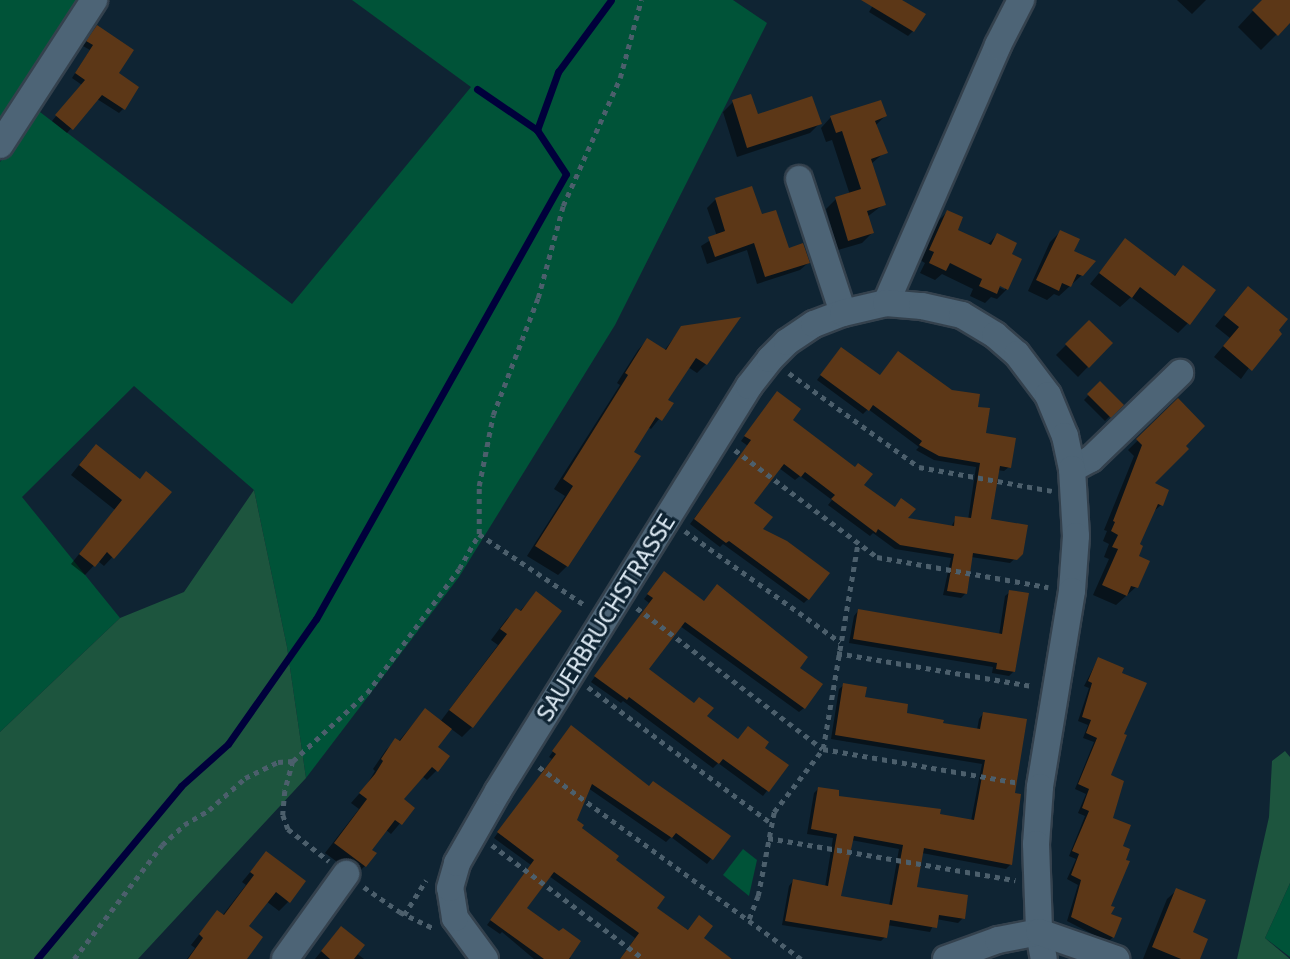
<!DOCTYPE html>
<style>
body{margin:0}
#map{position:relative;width:1290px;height:959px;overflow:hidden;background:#0f2433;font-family:Cabin,sans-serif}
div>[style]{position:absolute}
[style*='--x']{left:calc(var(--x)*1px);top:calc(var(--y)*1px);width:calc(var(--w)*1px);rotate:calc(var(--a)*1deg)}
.green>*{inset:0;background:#005338}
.forest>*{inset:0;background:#1d553e}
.shadow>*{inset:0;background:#0007}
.stream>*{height:7px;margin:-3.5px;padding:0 3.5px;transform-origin:3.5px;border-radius:3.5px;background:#00003b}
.building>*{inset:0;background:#5c3717}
.path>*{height:4.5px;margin-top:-2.25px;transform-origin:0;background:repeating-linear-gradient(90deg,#4c5f6c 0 5px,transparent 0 10px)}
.roads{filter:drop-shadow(2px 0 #34414d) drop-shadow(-2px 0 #34414d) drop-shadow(0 2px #34414d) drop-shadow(0 -2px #34414d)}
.minor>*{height:26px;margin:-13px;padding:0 13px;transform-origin:13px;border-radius:13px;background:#4d6476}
span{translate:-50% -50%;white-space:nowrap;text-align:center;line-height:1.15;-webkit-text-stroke:6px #0f2433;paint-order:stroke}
.street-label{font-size:23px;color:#d7e4ee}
</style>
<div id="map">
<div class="green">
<i style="clip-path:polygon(0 0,81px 0,0 128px)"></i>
<i style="clip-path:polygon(352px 0,733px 0,767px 23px,615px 325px,459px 577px,306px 778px,287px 647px,254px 490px,134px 386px,22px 497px,120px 618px,0 732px,0 162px,36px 109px,292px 304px,471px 87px)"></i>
<i style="clip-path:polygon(743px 849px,757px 860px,749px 896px,723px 875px)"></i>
<i style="clip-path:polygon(1290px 883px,1290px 957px,1265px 938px)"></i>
</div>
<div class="forest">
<i style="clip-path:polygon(254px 490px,287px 647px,306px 778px,138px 959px,0 959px,0 732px,120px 618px,184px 592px)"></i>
<i style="clip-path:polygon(1285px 751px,1290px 757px,1290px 883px,1265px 938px,1290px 959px,1237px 959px,1269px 817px,1272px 761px)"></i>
</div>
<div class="shadow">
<i style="clip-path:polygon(876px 0,899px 0,913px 31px,908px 36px,869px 12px)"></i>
<i style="clip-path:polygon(1177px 0,1206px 0,1192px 14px)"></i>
<i style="clip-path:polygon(1263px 0,1290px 0,1290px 21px,1261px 50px,1238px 27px)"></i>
<i style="clip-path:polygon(97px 27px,116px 74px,123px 109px,119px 113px,97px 99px,67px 133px,52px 121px,82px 85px,72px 78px,90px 50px,83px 46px)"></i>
<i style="clip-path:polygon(750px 96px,757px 116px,820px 123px,810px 133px,737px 157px,723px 112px,733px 102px)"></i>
<i style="clip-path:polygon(885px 116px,875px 126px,885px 152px,871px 164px,884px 204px,867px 217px,872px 233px,862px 243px,838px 250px,826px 209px,836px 199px,850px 195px,832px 140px,826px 142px,821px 128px,831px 117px)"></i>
<i style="clip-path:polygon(751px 188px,761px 216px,787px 250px,808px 263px,800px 270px,757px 284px,747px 250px,707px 264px,701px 246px,717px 236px,707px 208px,715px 200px)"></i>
<i style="clip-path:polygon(evenodd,947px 212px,956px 230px,987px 245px,997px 235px,1009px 255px,1007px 289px,997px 299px,991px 297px,985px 303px,970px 296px,973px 289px,942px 274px,935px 280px,920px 273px,925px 263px,920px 260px,937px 222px,947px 212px,992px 284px,1005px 286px,1005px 290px,992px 284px)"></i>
<i style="clip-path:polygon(1060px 232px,1082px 275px,1059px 296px,1054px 294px,1047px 300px,1028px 291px,1050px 242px)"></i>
<i style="clip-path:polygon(1126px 240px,1173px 277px,1183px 267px,1188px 323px,1178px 333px,1131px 297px,1120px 307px,1090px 284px)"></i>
<i style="clip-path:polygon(1238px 298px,1276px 330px,1241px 379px,1214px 357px,1230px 338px,1215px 326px)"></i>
<i style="clip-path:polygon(1089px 322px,1111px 343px,1078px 377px,1056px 355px)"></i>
<i style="clip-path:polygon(682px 327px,706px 364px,697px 373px,688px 367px,666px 400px,671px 404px,651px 429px,648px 427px,567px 566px,558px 575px,527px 556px,565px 496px,554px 489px,620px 385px,617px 383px,638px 350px,647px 340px,664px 351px)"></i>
<i style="clip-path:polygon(837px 353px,879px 377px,975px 408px,984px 435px,1009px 467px,1004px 471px,997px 470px,989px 520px,1021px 553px,1010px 563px,971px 557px,966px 593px,961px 598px,943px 595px,951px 558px,895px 549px,873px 533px,870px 536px,828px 505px,832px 500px,800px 476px,795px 480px,779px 468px,752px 504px,761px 530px,808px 599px,804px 603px,723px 544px,720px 547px,690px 524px,748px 446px,741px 441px,773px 398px,791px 420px,862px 485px,905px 520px,951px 527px,956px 518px,968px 520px,976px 467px,934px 460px,916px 450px,919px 447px,868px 409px,863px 414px,817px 380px)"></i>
<i style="clip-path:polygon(1100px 383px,1121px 405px,1105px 421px,1084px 400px)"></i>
<i style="clip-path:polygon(1178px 401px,1152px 484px,1161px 505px,1151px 514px,1138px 545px,1136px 587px,1116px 605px,1093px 595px,1109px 559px,1104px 557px,1109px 544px,1103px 541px,1107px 531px,1104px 530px,1134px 456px,1128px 450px)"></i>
<i style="clip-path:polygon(87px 455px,148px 519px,104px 566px,98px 561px,85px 575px,71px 564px,115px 510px,71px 475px)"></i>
<i style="clip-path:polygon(660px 578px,798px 668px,804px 708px,799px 712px,680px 626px,647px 670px,737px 741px,763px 748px,786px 766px,763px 796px,718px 763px,713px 768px,623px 701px,621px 703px,591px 682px,649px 603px,644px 599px)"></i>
<i style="clip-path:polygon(1010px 592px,1014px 671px,1009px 676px,992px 673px,993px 667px,849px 643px,854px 616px,858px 611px,999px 635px,1005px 596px)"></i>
<i style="clip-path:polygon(536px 594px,472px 727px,462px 737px,450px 728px,436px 747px,437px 770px,427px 780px,422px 776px,402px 799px,413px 808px,391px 834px,386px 830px,370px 850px,365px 866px,355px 875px,325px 853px,359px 809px,351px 803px,366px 786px,375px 771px,373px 769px,386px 750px,396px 740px,398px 742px,425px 710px,440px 722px,498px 645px,491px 640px,506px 620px,516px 610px,519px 612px)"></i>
<i style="clip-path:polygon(1098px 659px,1122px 735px,1108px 776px,1111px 819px,1121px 847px,1109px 907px,1113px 937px,1108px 942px,1067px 921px,1078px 885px,1067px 879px,1076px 859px,1069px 856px,1085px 816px,1078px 813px,1086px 794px,1075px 789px,1094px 742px,1083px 738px,1088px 725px,1078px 721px,1089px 688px,1084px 686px)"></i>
<i style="clip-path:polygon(evenodd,844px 685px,863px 698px,905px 715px,941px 724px,977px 730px,979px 719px,983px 714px,1013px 794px,1011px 864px,1006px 869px,922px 853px,915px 888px,963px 918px,958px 923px,936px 919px,930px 932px,887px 925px,885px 937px,881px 941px,782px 925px,789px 886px,793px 881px,825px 887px,833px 838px,807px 834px,814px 793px,819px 788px,837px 797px,971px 821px,982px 764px,831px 739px,839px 689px,844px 685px,851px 840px,899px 849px,889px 906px,839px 897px,851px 840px)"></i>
<i style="clip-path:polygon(567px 731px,649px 788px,729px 836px,707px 864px,671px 837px,666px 842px,588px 788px,575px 820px,655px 908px,732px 959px,620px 959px,635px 938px,549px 876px,524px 909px,571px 959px,534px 959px,502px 932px,500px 934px,487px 925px,531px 865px,494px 838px,552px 759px,549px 757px)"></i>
<i style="clip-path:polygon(266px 853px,288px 902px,279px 911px,266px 901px,247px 927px,245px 959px,187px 959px,195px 948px,191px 945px,217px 912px,222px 916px,246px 885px,242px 882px)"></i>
<i style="clip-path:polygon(1177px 890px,1198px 959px,1143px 959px,1167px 899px)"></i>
<i style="clip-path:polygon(332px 938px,356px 953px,364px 959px,315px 959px)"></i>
</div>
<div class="stream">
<i style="--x:477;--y:89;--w:73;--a:34.3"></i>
<i style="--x:37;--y:959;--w:225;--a:-50.2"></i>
<i style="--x:181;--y:786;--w:63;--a:-41.8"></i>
<i style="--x:228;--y:744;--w:153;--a:-54.9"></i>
<i style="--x:316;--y:619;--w:510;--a:-60.67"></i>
<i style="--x:566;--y:174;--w:53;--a:-123.4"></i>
<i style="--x:537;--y:130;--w:62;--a:-70.1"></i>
<i style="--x:558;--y:72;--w:89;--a:-53.6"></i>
</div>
<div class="building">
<i style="clip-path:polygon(861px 0,902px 0,926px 14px,914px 32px)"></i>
<i style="clip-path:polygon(1262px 0,1290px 0,1290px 23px,1278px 36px,1252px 10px)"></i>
<i style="clip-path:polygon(97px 25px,134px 50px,119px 73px,139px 87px,125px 110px,102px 95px,73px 130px,55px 115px,85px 80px,75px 73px,93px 45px,86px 41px)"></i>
<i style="clip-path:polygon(751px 94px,758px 114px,812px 96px,822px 124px,747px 148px,732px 100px)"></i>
<i style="clip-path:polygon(881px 100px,887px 116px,875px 121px,888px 153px,871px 159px,886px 205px,867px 211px,874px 233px,848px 241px,835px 197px,861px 189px,842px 131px,836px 133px,830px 116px)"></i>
<i style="clip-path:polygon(752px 186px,762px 214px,776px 210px,789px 248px,803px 243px,810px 263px,765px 277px,754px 243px,715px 257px,708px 237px,725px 231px,715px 198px)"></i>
<i style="clip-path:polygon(947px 210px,963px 217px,958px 230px,991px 245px,997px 233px,1017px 243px,1012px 254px,1022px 259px,1008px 290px,1000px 286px,997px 294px,979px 286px,982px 279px,950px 263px,946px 271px,929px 263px,934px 252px,929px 250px)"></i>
<i style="clip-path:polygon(1060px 230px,1080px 239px,1074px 251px,1096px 261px,1083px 276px,1077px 274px,1071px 287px,1062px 283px,1059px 291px,1036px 280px)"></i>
<i style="clip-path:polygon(1125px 238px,1175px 276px,1183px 265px,1216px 290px,1190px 325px,1140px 287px,1132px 298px,1099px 273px)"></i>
<i style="clip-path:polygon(1248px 286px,1288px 319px,1279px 330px,1282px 334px,1252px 371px,1223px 346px,1239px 327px,1224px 315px)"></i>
<i style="clip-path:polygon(741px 317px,707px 365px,696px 358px,668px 400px,674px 403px,662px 421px,656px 417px,634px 452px,641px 456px,568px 567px,535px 546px,573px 486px,563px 479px,628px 375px,625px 373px,647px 338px,666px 350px,681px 326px)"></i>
<i style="clip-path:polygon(1089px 320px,1113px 343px,1089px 368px,1065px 344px)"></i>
<i style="clip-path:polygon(841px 347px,880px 375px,898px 351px,952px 390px,980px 394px,978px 407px,990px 408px,986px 433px,1016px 438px,1011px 468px,1000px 466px,991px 519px,1028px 525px,1023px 554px,1017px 560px,973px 553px,967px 594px,947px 591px,954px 554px,900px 545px,878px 529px,876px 533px,831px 499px,835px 495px,805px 472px,801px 477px,784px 464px,754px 503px,773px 517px,763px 529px,787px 541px,830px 573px,809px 600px,729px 541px,726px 543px,694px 519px,751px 440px,744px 436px,777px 391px,801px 409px,793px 420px,855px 467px,858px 463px,873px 474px,864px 485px,895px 507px,901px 498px,916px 509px,908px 518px,954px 526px,955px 516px,971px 518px,980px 463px,939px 456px,919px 445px,922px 441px,873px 405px,869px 411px,820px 375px)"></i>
<i style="clip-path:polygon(1100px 381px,1124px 405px,1111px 418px,1087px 394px)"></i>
<i style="clip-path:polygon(1178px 398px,1205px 426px,1186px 446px,1189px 449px,1155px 483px,1169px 490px,1163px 506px,1158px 504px,1140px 544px,1143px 546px,1139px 556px,1150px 561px,1138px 588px,1131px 586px,1127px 596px,1102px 585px,1118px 549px,1112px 547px,1118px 535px,1111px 531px,1115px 522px,1113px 521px,1142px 445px,1136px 439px)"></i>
<i style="clip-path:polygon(96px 444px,140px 479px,146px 471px,172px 492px,114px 559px,107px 552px,95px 567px,79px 554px,122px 500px,79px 465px)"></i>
<i style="clip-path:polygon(664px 571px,704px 601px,717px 584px,808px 657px,800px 668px,823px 684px,805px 709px,685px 622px,649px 669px,694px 703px,699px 697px,714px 708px,707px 716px,738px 739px,748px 726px,769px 742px,765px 748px,789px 765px,769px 792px,723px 759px,719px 764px,629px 697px,627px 700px,594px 676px,653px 598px,647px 594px)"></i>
<i style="clip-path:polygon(1009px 590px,1029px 593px,1015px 672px,996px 669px,997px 663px,853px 639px,858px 609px,1002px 634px)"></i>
<i style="clip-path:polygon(536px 591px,562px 611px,473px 728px,449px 710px,507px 634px,500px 629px,516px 608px,521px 611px)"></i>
<i style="clip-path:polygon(1098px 657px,1124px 668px,1122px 673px,1147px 683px,1124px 734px,1127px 735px,1111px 775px,1124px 781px,1113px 818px,1131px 825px,1123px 846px,1130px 849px,1126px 860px,1130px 861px,1111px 906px,1115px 907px,1111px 914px,1122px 918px,1114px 938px,1071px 917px,1081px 880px,1071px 875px,1079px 854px,1072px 851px,1089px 811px,1082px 808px,1089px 789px,1078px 784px,1097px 738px,1086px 733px,1091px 720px,1082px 717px,1092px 683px,1088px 681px)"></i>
<i style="clip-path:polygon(evenodd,843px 683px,867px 687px,865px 697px,908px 704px,907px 713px,944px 720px,943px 723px,980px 729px,983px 712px,1027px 719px,1015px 793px,1021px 794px,1012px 865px,924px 848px,917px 887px,968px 895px,965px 919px,939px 915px,937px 928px,890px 920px,887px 938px,785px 921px,793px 879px,828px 886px,837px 834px,811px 829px,818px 787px,839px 790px,839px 796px,941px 809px,940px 814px,974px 820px,985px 760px,835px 735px,843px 683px,854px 836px,903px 845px,892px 905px,841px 896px,854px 836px)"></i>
<i style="clip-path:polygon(425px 708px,452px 729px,438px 747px,450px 756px,438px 772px,432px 767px,404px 799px,415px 808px,402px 825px,395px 820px,372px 850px,377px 853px,366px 867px,334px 843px,367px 799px,359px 793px,375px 774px,383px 761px,381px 759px,395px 738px,400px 741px)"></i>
<i style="clip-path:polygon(571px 725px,649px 786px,653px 781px,731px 836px,713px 860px,676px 833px,672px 838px,592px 784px,577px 820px,584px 825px,582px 828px,619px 856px,616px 860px,665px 897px,657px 908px,688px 930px,699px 915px,713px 926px,704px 938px,732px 959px,620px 959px,639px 933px,554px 872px,527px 908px,559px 931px,563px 928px,581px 941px,569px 959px,544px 959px,490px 920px,534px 860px,497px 832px,556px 754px,552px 751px)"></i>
<i style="clip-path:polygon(266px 851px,306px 881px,290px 903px,276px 892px,249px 926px,263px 937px,247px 959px,188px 959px,203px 938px,199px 934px,217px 910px,224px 915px,254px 875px,250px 872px)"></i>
<i style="clip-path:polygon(1176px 888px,1206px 900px,1193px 932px,1208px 939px,1200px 959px,1181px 959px,1152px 947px)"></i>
<i style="clip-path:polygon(341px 926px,365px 945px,354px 959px,330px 959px,321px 951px)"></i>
</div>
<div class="path">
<i style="--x:789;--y:373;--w:160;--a:35.9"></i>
<i style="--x:919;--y:467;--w:135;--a:10.2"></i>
<i style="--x:735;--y:450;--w:178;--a:37"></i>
<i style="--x:877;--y:557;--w:174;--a:10"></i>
<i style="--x:685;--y:531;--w:191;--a:35.6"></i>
<i style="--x:479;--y:534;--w:129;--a:33.9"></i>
<i style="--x:637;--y:608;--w:233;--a:37.2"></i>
<i style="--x:823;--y:749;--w:199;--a:9.8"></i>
<i style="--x:837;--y:653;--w:199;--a:9.6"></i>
<i style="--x:588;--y:687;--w:228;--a:36.6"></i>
<i style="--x:293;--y:761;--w:31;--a:105"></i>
<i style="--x:285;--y:791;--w:24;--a:95"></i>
<i style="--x:283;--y:815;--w:15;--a:70"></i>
<i style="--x:288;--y:829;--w:52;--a:38"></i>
<i style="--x:539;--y:767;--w:325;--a:36.2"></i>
<i style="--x:768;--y:838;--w:251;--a:9.7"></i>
<i style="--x:492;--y:845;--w:190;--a:36.9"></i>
<i style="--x:364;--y:887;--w:44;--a:34.8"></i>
<i style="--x:400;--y:912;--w:39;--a:26"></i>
<i style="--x:404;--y:915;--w:41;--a:-57.8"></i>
<i style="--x:749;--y:919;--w:25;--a:-69"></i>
<i style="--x:758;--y:896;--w:86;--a:-79.2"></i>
<i style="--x:774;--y:812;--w:80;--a:-52.1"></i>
<i style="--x:823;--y:749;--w:209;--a:-80.4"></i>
<i style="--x:74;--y:959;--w:144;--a:-52.3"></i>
<i style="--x:162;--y:845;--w:30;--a:-42"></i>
<i style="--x:184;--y:825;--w:29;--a:-31"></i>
<i style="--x:209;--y:810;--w:48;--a:-41.6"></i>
<i style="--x:245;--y:778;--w:37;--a:-26"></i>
<i style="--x:278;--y:762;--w:15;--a:-4"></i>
<i style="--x:293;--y:761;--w:100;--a:-42.6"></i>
<i style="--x:367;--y:693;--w:154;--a:-53.4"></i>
<i style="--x:459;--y:569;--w:40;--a:-60.3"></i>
<i style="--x:479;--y:534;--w:48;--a:-90"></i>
<i style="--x:479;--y:486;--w:72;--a:-78.8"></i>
<i style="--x:493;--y:415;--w:125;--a:-69"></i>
<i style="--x:538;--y:298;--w:95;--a:-74.8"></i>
<i style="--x:563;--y:206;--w:140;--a:-66"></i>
<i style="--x:620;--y:78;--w:81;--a:-74.9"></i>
</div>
<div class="roads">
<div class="minor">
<i style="--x:0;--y:145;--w:173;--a:-57"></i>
<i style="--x:799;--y:179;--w:141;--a:71.8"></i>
<i style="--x:886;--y:303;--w:281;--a:-66.5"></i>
<i style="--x:998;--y:45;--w:51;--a:-62.9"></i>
<i style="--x:1072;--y:469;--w:21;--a:-28"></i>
<i style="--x:1091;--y:459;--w:124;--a:-44"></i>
<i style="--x:285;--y:959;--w:105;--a:-54.3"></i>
<i style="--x:485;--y:959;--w:51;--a:-126.2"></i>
<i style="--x:455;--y:918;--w:30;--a:-99"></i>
<i style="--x:450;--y:888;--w:26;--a:-74"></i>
<i style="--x:457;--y:863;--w:83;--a:-60.3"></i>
<i style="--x:498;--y:791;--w:476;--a:-58.2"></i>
<i style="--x:749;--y:386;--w:34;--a:-52"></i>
<i style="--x:770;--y:359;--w:24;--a:-45"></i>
<i style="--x:787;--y:342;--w:32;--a:-34"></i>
<i style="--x:814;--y:324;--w:31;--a:-21"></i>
<i style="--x:843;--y:313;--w:44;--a:-13.1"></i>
<i style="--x:886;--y:303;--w:36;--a:5"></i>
<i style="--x:922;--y:306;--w:41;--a:12.7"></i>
<i style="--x:962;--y:315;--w:39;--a:31"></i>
<i style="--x:995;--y:335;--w:29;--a:41"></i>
<i style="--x:1017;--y:354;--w:51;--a:52.9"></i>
<i style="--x:1048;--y:395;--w:44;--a:67.5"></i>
<i style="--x:1065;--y:436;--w:34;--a:78"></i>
<i style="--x:1072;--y:469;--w:67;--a:86.6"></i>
<i style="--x:1076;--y:536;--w:55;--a:94.2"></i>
<i style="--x:1072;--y:591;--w:199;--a:99.3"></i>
<i style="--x:1040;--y:787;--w:57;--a:94"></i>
<i style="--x:1036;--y:844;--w:88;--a:88"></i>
<i style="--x:1039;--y:932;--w:27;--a:80"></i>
<i style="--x:946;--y:959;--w:55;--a:-20.1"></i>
<i style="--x:998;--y:940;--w:42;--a:-11"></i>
<i style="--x:1039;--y:932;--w:82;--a:19.3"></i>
</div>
</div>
<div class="street-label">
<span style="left:606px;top:618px;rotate:-58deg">SAUERBRUCHSTRASSE</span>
</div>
</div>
